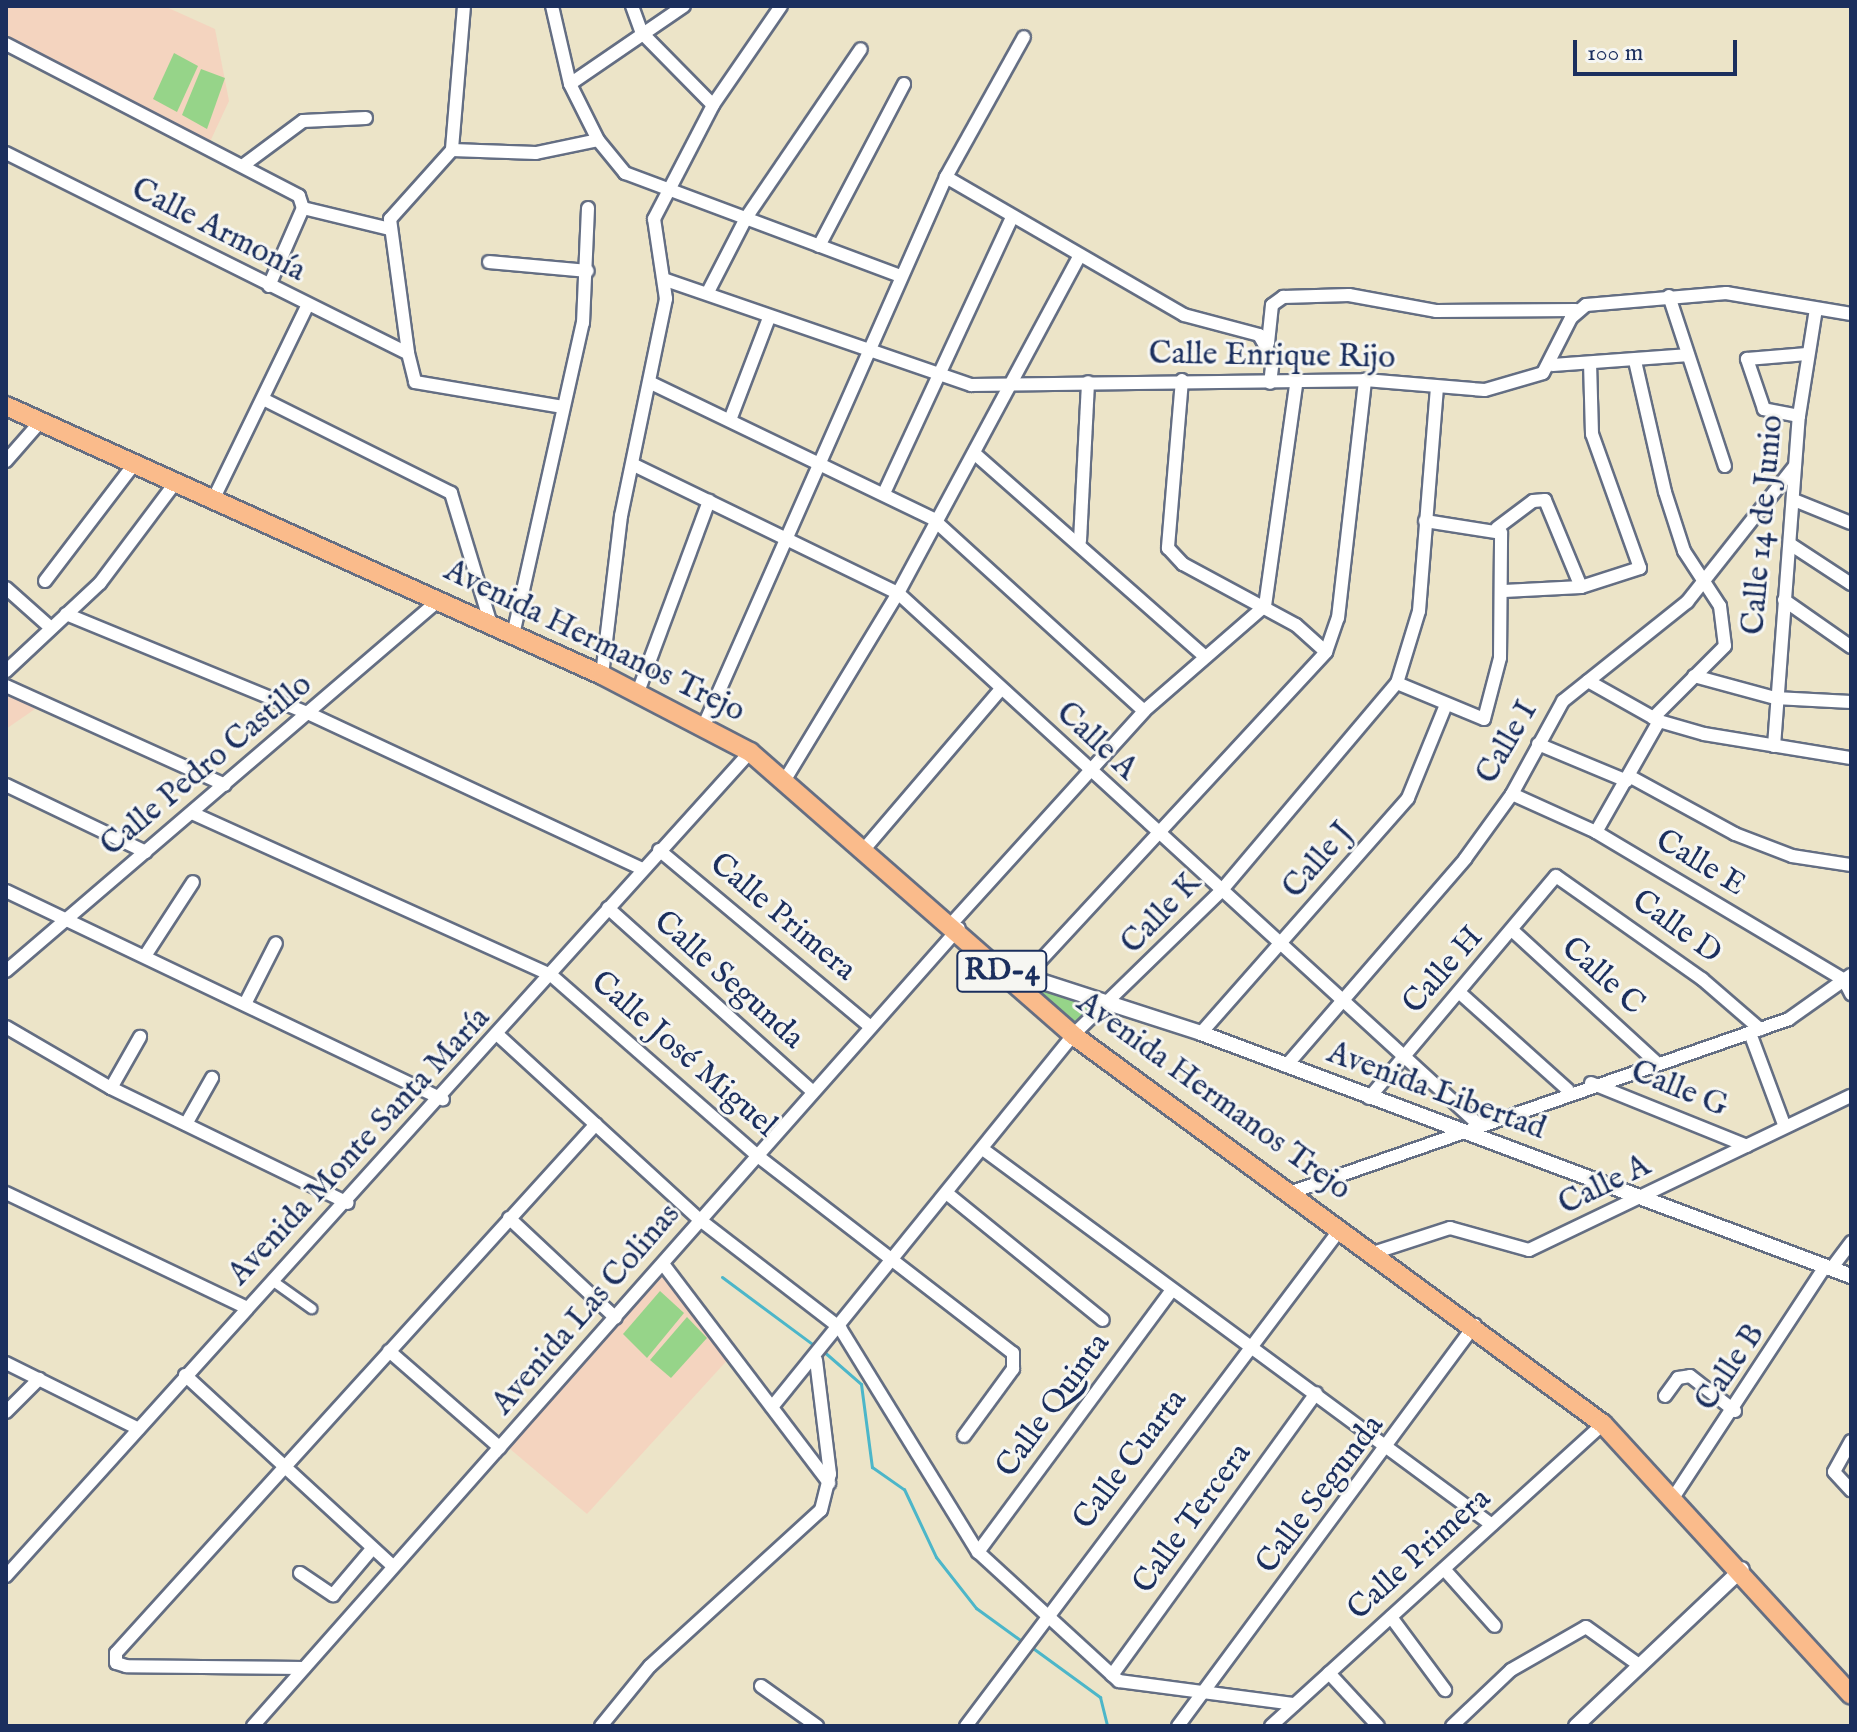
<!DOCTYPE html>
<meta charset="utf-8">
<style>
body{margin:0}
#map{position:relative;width:1857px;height:1732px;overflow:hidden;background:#ece4c8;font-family:"IM FELL English",serif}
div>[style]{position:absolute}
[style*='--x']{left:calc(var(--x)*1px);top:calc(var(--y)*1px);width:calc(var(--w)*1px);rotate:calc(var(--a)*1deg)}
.built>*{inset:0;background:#f4d4bf}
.green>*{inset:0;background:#96d489}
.stream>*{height:3px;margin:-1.5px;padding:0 1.5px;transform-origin:1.5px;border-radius:1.5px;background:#4cb6c9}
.roads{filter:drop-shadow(2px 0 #646e83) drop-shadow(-2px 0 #646e83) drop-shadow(0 2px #646e83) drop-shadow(0 -2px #646e83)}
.pedestrian>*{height:9px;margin:-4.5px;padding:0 4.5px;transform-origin:4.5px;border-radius:4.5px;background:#fff}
.minor>*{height:12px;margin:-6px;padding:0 6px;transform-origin:6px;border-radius:6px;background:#fff}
.tertiary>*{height:14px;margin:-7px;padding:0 7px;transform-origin:7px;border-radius:7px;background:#fff}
.primary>*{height:18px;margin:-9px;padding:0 9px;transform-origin:9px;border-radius:9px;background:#fabb8b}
span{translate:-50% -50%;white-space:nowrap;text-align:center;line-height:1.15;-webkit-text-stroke:6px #f6f6f2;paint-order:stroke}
.shield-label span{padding:2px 6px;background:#f6f6f2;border:2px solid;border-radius:6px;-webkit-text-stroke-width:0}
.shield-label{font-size:30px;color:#1b2f5e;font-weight:700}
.street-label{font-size:32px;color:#1b2f5e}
.frame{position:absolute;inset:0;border:8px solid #1b2f5e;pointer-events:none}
.scale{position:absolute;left:1573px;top:40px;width:164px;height:36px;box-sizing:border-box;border:4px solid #1b2f5e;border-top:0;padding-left:10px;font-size:24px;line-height:28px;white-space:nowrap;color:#1b2f5e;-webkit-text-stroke:6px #f6f6f2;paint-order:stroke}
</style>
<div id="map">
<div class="built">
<i style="clip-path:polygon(6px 6px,164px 6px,215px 29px,229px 101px,208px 146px,6px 40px)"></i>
<i style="clip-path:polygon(6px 688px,35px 709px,6px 729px)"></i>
<i style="clip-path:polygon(663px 1264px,732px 1355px,587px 1514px,504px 1444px)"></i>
</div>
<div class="green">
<i style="clip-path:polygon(174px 53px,198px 66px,177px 112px,153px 99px)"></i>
<i style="clip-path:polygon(201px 69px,225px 78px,207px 129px,182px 115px)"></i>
<i style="clip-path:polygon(1000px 968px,1113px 1003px,1073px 1035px)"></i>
<i style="clip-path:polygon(660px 1291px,684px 1313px,647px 1358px,623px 1334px)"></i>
<i style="clip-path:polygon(687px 1317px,707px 1338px,671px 1378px,650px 1360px)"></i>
</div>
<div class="stream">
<i style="--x:722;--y:1277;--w:116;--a:36.6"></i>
<i style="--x:822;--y:1350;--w:52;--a:41.1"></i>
<i style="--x:861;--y:1384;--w:84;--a:82.5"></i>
<i style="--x:872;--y:1467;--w:39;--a:35"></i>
<i style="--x:904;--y:1489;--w:75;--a:64.8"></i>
<i style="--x:936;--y:1557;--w:65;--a:51.9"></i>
<i style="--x:976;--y:1608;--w:58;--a:35.9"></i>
<i style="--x:1030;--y:1646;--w:87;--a:36.1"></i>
<i style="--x:1100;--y:1697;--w:30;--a:76"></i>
</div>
<div class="roads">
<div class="pedestrian">
<i style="--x:273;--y:1281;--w:47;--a:35.4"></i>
</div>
<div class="minor">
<i style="--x:464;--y:6;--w:144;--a:94.8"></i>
<i style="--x:452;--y:150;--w:93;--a:131.9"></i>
<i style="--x:390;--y:219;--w:135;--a:82.3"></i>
<i style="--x:408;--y:353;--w:30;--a:76"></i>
<i style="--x:415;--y:382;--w:150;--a:9.6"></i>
<i style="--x:552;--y:6;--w:80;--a:77"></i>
<i style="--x:570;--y:84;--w:63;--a:63.4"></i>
<i style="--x:598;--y:140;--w:43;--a:50.7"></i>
<i style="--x:625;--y:173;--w:295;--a:20.5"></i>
<i style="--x:632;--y:6;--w:29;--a:70"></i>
<i style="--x:642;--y:33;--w:101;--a:45.4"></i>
<i style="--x:6;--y:44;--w:330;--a:27.4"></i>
<i style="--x:299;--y:196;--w:13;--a:72"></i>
<i style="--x:303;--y:208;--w:85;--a:113.6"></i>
<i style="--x:570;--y:84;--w:138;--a:-34.4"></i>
<i style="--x:452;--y:150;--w:84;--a:2"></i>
<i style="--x:536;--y:153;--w:63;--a:-11.8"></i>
<i style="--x:6;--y:153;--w:449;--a:26.5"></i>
<i style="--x:245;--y:164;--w:72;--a:-36.6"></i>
<i style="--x:303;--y:121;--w:63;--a:-2.7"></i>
<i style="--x:946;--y:177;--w:275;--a:30.1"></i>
<i style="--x:1184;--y:315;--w:78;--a:14.9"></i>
<i style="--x:1259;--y:335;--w:28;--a:60"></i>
<i style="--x:1273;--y:359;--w:24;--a:97"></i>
<i style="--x:303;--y:208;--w:89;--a:13.6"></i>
<i style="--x:819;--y:246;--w:183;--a:-62.3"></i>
<i style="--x:489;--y:262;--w:99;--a:5.2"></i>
<i style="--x:666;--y:280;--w:323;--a:19"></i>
<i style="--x:971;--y:385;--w:394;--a:-0.7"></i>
<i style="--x:1365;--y:380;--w:120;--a:4.8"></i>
<i style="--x:1485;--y:390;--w:60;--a:-16.3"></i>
<i style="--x:1543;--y:373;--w:62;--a:-63"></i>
<i style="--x:1571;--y:318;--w:20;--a:-41"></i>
<i style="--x:1586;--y:305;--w:141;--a:-4.9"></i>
<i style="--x:1726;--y:293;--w:127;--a:9.5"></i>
<i style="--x:708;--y:292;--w:83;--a:-62.8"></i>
<i style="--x:746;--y:218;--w:204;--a:-55.8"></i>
<i style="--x:1669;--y:296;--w:179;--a:71.8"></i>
<i style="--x:1268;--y:343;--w:38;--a:-84"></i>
<i style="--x:1272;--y:305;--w:14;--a:-36"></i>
<i style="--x:1283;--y:297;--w:66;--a:-1.7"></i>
<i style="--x:1349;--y:295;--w:88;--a:10.4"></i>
<i style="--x:1436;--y:311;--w:140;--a:-0.4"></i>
<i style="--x:1635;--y:361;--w:134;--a:77.1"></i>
<i style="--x:1665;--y:492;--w:62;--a:72.1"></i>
<i style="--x:1684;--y:551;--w:66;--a:56.8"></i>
<i style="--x:1720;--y:606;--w:40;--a:82.9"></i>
<i style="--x:1725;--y:646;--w:102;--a:135"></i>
<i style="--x:1552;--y:365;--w:135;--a:-4.2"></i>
<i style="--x:1182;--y:380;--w:169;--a:94.8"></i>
<i style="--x:1168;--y:548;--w:22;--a:47"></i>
<i style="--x:1183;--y:564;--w:128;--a:28.4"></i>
<i style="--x:1296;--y:625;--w:40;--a:42"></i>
<i style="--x:651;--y:383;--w:313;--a:25.7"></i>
<i style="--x:933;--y:519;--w:285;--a:42.3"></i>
<i style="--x:267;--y:401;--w:206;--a:26.6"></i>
<i style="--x:451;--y:493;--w:138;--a:73.1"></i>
<i style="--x:1799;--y:416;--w:36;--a:-169"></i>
<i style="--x:1764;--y:409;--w:53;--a:-108.8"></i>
<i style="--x:1747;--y:359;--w:60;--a:-4.8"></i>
<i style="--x:730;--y:420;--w:109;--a:-69.1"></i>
<i style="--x:974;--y:453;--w:305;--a:41.4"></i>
<i style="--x:6;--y:461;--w:53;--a:-48.8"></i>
<i style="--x:634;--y:465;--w:293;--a:25.9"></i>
<i style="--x:898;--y:593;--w:788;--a:42.48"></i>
<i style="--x:885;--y:491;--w:301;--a:-65.1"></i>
<i style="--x:213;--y:500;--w:216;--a:-64.1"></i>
<i style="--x:1794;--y:500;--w:61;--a:22"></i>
<i style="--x:1497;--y:528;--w:45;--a:-36.9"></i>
<i style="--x:1533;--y:501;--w:12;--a:-5"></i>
<i style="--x:1545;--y:500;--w:94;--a:67.5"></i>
<i style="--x:1080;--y:541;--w:159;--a:-87.1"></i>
<i style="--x:1790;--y:544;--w:73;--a:33.3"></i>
<i style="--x:45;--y:581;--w:147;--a:-52.7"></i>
<i style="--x:6;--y:588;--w:59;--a:41.6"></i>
<i style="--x:1504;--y:591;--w:77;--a:-3"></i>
<i style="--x:1581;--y:587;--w:62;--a:-17.9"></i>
<i style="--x:1640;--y:568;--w:142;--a:-109.7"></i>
<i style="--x:1592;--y:434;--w:70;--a:-91.6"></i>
<i style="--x:1784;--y:600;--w:82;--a:35"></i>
<i style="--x:66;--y:614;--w:264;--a:22.3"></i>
<i style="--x:310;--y:714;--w:367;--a:25"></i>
<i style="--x:513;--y:635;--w:320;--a:-77.4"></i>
<i style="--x:583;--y:323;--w:115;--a:-87.5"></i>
<i style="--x:6;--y:671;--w:129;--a:-43.1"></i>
<i style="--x:100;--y:583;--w:125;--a:-53.1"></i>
<i style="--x:602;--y:675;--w:160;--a:-83.2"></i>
<i style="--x:621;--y:516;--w:222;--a:-78.3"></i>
<i style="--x:666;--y:299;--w:81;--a:-98.5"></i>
<i style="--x:654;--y:219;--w:128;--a:-62.6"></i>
<i style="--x:713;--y:105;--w:120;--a:-55.5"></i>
<i style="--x:1694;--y:676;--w:84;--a:15.2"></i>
<i style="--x:1775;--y:698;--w:76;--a:3"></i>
<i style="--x:1588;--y:681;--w:81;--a:29.4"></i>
<i style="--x:1659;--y:721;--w:47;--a:16.1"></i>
<i style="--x:1704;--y:734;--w:149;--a:9.3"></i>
<i style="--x:1397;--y:683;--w:94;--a:22.5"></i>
<i style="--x:1484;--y:719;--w:63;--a:-75.3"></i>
<i style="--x:1500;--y:658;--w:125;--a:-89.5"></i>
<i style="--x:1501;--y:533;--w:77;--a:-171"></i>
<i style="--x:6;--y:686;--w:240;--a:24.3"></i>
<i style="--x:638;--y:692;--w:204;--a:-69.6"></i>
<i style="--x:705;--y:723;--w:597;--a:-66.18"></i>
<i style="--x:946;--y:177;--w:160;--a:-60.9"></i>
<i style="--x:1538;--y:744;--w:96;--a:22.6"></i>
<i style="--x:1774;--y:746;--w:331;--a:-85.7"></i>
<i style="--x:1799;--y:416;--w:108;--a:-81"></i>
<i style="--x:1629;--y:776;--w:121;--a:28.7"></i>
<i style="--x:1735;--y:834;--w:61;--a:21.1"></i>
<i style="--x:1792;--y:856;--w:60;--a:8.7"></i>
<i style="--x:786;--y:778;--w:216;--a:-58.8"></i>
<i style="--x:898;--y:593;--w:382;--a:-61.7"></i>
<i style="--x:6;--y:785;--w:155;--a:25.6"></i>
<i style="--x:1512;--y:794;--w:92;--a:24.3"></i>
<i style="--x:1596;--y:832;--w:289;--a:30.8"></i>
<i style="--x:1844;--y:980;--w:16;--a:63"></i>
<i style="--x:192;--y:813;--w:394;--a:24.3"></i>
<i style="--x:551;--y:975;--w:276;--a:41.2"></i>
<i style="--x:759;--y:1157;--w:321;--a:37.7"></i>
<i style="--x:1013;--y:1353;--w:16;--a:90"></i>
<i style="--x:1013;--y:1369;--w:83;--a:126.2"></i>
<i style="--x:1596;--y:832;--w:128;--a:-60.4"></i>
<i style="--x:866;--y:847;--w:208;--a:-49.5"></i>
<i style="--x:659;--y:850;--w:276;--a:39.9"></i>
<i style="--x:6;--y:891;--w:484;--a:25.5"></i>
<i style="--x:608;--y:908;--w:275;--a:41.9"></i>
<i style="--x:953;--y:922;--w:285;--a:-47.8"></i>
<i style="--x:1144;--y:711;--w:160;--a:-41"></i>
<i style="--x:1265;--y:606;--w:223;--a:-82"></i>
<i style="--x:1513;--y:931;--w:194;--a:42.5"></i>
<i style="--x:145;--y:956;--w:88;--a:-57"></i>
<i style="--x:6;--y:971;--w:570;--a:-40.59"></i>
<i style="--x:1028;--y:974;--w:439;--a:-47.2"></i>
<i style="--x:1326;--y:652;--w:36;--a:-71"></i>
<i style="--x:1338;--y:618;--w:240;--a:-83.5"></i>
<i style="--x:1460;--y:993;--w:145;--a:41.9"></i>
<i style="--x:245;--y:1004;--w:68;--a:-63.1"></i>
<i style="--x:6;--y:1027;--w:121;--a:30.2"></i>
<i style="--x:111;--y:1088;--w:263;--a:25.9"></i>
<i style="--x:1201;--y:1033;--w:313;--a:-48.6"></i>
<i style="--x:1408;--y:798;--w:100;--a:-67.8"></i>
<i style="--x:1750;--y:1033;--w:100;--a:69.6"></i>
<i style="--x:498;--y:1035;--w:274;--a:42.5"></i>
<i style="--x:700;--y:1220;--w:177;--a:37.6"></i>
<i style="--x:840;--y:1328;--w:263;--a:58.4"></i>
<i style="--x:978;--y:1552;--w:191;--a:42.5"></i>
<i style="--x:1119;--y:1681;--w:177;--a:7.5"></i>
<i style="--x:1286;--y:1066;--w:274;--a:-49.1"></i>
<i style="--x:1465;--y:859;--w:80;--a:-54.1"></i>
<i style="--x:1512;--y:794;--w:106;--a:-61.3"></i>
<i style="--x:1563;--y:701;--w:159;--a:-38.6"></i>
<i style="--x:1687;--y:602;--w:172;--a:-51.6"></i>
<i style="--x:1591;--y:1083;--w:168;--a:22"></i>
<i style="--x:111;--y:1088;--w:59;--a:-60.4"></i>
<i style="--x:1369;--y:1098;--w:290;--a:-49.9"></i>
<i style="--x:1556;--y:876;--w:179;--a:35.2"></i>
<i style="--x:1702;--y:979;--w:77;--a:40.8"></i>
<i style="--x:186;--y:1124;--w:53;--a:-60.5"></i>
<i style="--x:984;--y:1150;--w:631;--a:36.43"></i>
<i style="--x:1292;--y:1192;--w:526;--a:-19.19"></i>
<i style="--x:1789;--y:1019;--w:76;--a:-35.4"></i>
<i style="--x:6;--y:1193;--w:267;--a:25.5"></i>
<i style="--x:949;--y:1195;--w:198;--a:39.1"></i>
<i style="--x:509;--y:1218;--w:146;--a:43.1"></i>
<i style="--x:1373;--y:1253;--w:81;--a:-18"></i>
<i style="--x:1450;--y:1228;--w:82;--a:15.6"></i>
<i style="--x:1529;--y:1250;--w:357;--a:-25.6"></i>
<i style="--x:663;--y:1264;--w:275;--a:52.8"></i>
<i style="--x:1831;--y:1269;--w:34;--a:-53"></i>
<i style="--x:389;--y:1351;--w:147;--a:41.1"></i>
<i style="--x:6;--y:1363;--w:148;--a:26.4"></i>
<i style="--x:185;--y:1375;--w:282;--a:42.6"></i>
<i style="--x:1665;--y:1396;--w:22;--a:-54"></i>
<i style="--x:1678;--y:1378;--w:12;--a:-9"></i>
<i style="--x:1690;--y:1376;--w:57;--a:37.9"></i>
<i style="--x:772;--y:1407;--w:479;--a:-51"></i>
<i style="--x:1073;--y:1035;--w:206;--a:-44.2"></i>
<i style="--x:1221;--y:891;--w:272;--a:-49.8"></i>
<i style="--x:1397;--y:683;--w:75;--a:-73"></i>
<i style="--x:1419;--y:611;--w:224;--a:-85.4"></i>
<i style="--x:6;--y:1412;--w:47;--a:-45"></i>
<i style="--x:1851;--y:1441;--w:35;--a:119"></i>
<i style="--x:1834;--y:1472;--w:25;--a:47"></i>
<i style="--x:1675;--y:1495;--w:273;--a:-56.7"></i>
<i style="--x:978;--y:1552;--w:326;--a:-53.5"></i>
<i style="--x:1444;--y:1569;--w:76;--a:48.2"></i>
<i style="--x:300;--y:1573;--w:40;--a:34"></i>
<i style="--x:333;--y:1595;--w:60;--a:-49.7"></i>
<i style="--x:6;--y:1576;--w:1110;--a:-47.92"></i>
<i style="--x:1391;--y:1617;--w:91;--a:53.5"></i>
<i style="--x:304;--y:1668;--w:178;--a:-179.4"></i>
<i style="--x:126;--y:1666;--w:10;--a:-163"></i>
<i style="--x:116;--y:1663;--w:10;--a:-90"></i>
<i style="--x:116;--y:1653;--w:714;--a:-47.78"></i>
<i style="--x:1329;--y:1673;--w:72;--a:47.2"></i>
<i style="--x:1112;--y:1675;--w:348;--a:-54.1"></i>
<i style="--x:761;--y:1686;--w:69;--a:35.5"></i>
<i style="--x:253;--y:1726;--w:1065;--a:-48.5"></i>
<i style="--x:601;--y:1726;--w:77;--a:-50.8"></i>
<i style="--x:650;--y:1666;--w:231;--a:-42.4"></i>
<i style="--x:821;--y:1510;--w:37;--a:-76"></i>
<i style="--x:830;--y:1474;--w:115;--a:-97"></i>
<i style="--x:966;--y:1726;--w:623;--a:-53.02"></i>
<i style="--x:1178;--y:1726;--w:499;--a:-53.5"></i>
<i style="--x:1271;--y:1726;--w:449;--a:-42.3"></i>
<i style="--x:1452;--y:1726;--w:81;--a:-43.5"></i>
<i style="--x:1511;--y:1670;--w:86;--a:-29.8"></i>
<i style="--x:1586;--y:1627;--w:65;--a:35.6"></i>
</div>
<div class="tertiary">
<i style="--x:1000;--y:968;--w:211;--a:17.9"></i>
<i style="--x:1201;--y:1033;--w:694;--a:20.5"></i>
<i style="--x:1576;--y:1726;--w:228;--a:-43.4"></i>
</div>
<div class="primary">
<i style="--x:6;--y:406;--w:654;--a:24.29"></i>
<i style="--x:602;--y:675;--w:167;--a:27.5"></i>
<i style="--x:750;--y:752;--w:429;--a:41.2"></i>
<i style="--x:1073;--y:1035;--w:657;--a:36.28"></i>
<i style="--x:1603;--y:1424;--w:367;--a:47.5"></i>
</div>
</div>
<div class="shield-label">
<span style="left:1002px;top:971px">RD-4</span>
</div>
<div class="street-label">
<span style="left:218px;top:231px;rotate:27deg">Calle Armonía</span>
<span style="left:1272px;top:357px;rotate:1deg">Calle Enrique Rijo</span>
<span style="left:1764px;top:525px;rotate:-85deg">Calle 14 de Junio</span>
<span style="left:594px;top:642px;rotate:26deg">Avenida Hermanos Trejo</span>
<span style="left:1096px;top:742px;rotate:43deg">Calle A</span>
<span style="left:1508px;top:743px;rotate:-60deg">Calle I</span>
<span style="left:207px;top:766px;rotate:-40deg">Calle Pedro Castillo</span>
<span style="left:1319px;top:861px;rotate:-49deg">Calle J</span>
<span style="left:1700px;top:864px;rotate:31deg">Calle E</span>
<span style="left:1162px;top:914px;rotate:-46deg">Calle K</span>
<span style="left:782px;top:918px;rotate:40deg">Calle Primera</span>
<span style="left:1676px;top:928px;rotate:36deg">Calle D</span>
<span style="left:1444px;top:971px;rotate:-49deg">Calle H</span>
<span style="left:1602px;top:977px;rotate:42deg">Calle C</span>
<span style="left:728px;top:981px;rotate:42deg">Calle Segunda</span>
<span style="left:683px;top:1055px;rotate:41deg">Calle José Miguel</span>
<span style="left:1679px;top:1090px;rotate:22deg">Calle G</span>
<span style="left:1436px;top:1092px;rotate:20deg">Avenida Libertad</span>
<span style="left:1213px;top:1097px;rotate:36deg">Avenida Hermanos Trejo</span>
<span style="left:360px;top:1147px;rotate:-47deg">Avenida Monte Santa María</span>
<span style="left:1605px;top:1186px;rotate:-26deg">Calle A</span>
<span style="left:587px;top:1310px;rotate:-49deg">Avenida Las Colinas</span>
<span style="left:1731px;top:1368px;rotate:-56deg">Calle B</span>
<span style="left:1054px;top:1406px;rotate:-54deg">Calle Quinta</span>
<span style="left:1131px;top:1460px;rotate:-53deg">Calle Cuarta</span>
<span style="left:1321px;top:1495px;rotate:-53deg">Calle Segunda</span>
<span style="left:1193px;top:1519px;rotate:-54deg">Calle Tercera</span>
<span style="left:1420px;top:1555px;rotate:-42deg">Calle Primera</span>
</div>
<div class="frame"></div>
<div class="scale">100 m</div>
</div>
